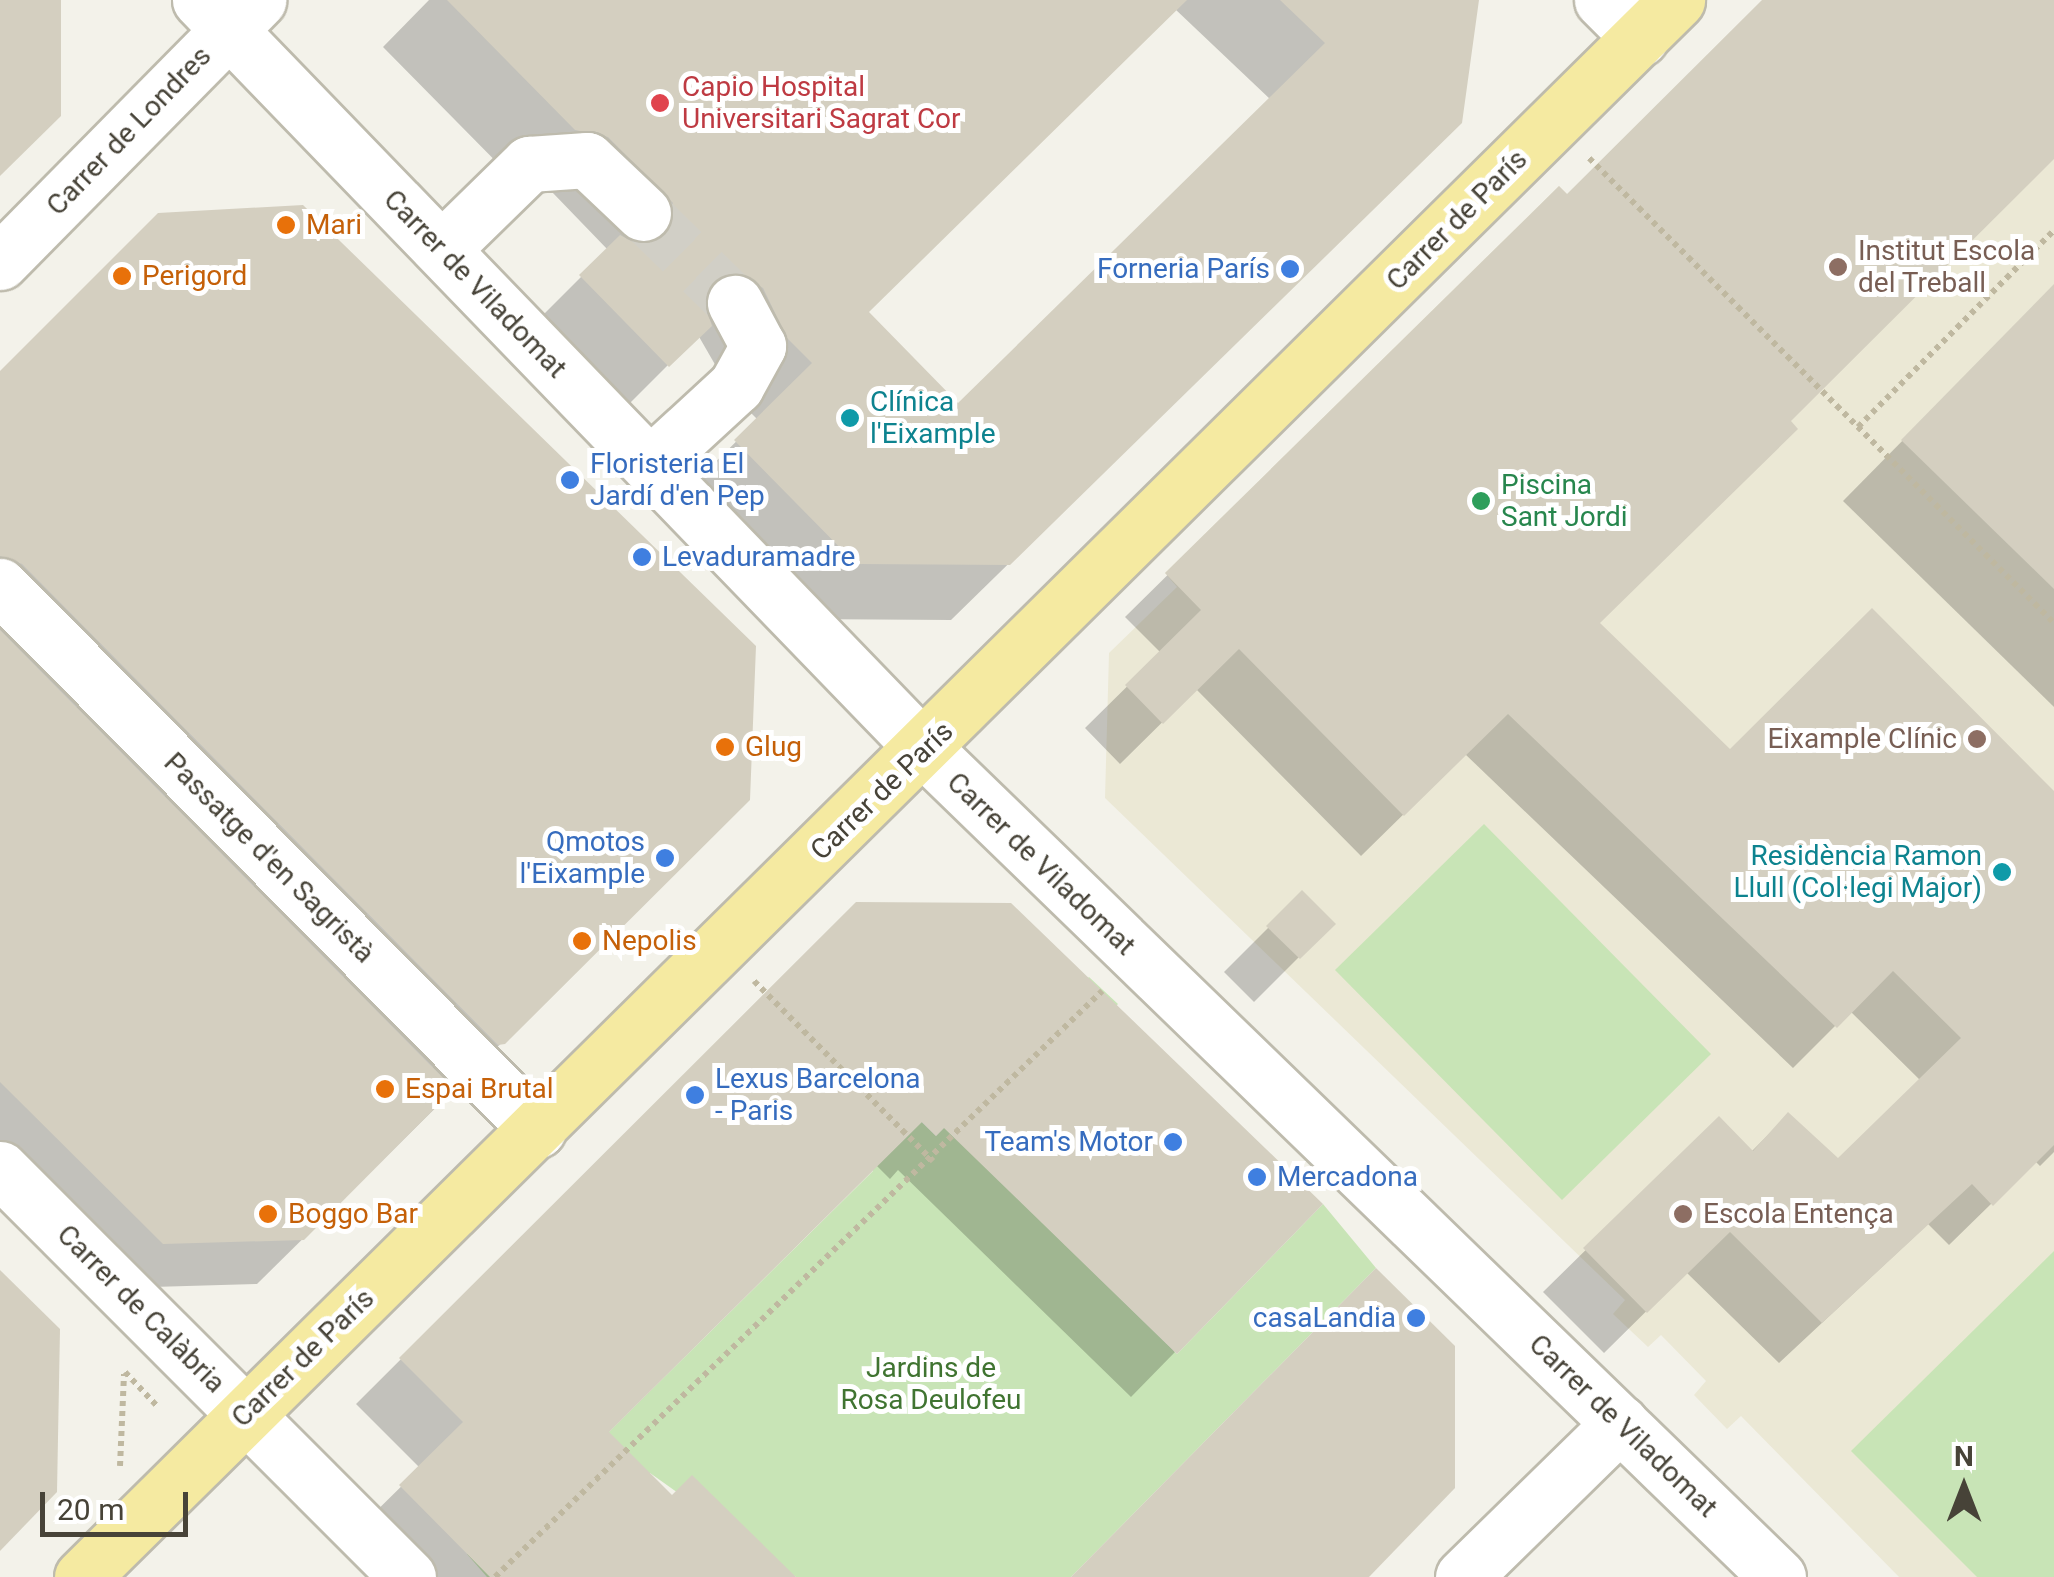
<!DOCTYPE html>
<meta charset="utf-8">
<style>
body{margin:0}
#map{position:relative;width:2054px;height:1577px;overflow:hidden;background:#f3f2ea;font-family:Roboto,sans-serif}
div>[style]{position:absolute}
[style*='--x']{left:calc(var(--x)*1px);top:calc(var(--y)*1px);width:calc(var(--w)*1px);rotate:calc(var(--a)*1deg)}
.education>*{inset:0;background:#ebe8d5}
.green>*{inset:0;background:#c8e4b6}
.shadow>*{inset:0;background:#0003}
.building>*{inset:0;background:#d4cfc0}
.minor-tunnel>*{height:55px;margin-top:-27.5px;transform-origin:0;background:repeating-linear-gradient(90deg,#d1cfc6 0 55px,transparent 0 83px)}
.path>*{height:6px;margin-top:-3px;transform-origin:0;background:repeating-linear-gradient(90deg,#bfb8a0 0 5px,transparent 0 10px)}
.roads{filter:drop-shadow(2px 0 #bebbad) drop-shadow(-2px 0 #bebbad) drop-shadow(0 2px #bebbad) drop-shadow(0 -2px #bebbad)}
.minor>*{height:55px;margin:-27.5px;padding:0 27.5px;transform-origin:27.5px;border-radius:27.5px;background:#fff}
.major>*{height:55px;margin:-27.5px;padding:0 27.5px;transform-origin:27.5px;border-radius:27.5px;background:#f5eaa1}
.dots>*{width:28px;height:28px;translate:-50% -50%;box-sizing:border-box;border:5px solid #fff;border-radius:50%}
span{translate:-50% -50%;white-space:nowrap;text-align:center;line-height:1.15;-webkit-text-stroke:10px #fff;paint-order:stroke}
.health-label{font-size:28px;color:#be3a42}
.left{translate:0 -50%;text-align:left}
.street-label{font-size:28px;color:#474338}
.food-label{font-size:28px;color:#c56008}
.education-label{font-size:28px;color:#785e54}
.right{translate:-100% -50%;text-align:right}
.shop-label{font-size:28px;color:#366cbe}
.culture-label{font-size:28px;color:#0d838f}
.leisure-label{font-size:28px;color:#27864d}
.park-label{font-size:28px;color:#407431}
.north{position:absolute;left:1914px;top:1437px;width:100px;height:100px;-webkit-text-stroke:8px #fff;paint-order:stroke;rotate:0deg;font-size:28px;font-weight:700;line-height:40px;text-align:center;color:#474338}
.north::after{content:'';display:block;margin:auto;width:35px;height:45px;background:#474338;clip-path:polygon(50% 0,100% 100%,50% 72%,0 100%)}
.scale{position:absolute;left:40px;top:1492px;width:148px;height:45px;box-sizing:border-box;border:5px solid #474338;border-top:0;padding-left:12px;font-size:30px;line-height:35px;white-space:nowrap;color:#474338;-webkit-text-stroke:8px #fff;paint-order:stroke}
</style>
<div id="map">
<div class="education">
<i style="clip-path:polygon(2054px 0,2054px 1577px,1899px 1577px,1741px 1416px,1727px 1429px,1694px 1395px,1706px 1381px,1661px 1335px,1648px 1347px,1613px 1314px,1625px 1300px,1105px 798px,1109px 653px,1177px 587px,1165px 573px,1559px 186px,1568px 195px)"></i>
</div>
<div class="green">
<i style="clip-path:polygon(1484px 824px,1711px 1054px,1562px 1200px,1335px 970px)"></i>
<i style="clip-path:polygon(1089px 977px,1118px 1004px,972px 1154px,1177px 1354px,1323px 1204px,1376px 1268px,1071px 1577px,796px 1577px,650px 1473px,547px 1577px,487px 1577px,467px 1554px,539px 1483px,549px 1491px,873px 1171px,777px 983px,936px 1136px)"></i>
<i style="clip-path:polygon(2054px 1251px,2054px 1577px,1977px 1577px,1851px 1451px)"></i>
</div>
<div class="shadow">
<i style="clip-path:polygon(evenodd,429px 0,1477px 0,1403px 178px,951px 620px,799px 619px,680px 497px,758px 420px,732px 394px,698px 335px,612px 421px,525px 333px,608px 250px,552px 192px,519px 185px,383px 47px,429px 0,1175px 9px,1271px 100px,958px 406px,866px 313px,1175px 9px)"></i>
<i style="clip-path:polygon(1766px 0,2054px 0,2054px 156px,1787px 421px,1597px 624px,1730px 752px,2054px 794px,2054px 1152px,2040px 1166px,2035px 1161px,1949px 1245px,1928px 1224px,1779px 1363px,1686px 1272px,1604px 1353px,1543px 1292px,1719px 1119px,1751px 1152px,1788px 1115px,1838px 1162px,1921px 1081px,1850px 1011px,1793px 1068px,1465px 754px,1361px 856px,1196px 689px,1120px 764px,1085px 728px,1161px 653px,1125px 617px,1559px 189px,1567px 198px)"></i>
<i style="clip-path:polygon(2054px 287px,2054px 707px,1843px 501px)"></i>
<i style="clip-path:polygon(0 373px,702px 845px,257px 1284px,118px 1288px,0 1171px)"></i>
<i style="clip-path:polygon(1302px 894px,1332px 924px,1254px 1002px,1224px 972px)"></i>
<i style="clip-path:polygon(857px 904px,1175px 1352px,1131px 1397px,898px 1170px,890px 1179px,876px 1165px,606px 1432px,672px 1498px,792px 1577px,402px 1577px,356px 1531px,420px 1468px,356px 1404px)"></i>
</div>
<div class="building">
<i style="clip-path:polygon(0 0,61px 0,61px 116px,0 176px)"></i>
<i style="clip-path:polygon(447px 0,1187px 0,869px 312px,958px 403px,1325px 43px,1280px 0,1479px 0,1462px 123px,1010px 565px,856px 564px,734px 440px,812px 363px,787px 338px,763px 288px,737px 272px,719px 276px,704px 301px,712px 326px,669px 367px,579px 275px,620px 235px,637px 244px,665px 235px,673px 203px,608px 137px,575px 130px)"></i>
<i style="clip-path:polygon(1762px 0,2054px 0,2054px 159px,1791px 421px,1798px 429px,1600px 623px,1730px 749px,1872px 608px,2054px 791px,2054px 1145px,1993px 1206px,1972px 1184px,1822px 1323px,1730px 1232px,1647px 1313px,1583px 1248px,1719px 1116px,1753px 1151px,1788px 1112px,1838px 1158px,1961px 1038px,1893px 971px,1837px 1028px,1508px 714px,1404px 816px,1239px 649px,1163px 724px,1125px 685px,1201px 610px,1165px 573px,1559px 186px,1567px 194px)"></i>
<i style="clip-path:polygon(303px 205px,756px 646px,750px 800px,505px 1044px,498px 1045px,22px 564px,0 556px,0 371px,158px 213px)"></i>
<i style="clip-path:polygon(2054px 284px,2054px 589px,1901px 440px)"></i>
<i style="clip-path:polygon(0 630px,454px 1089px,304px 1240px,163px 1244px,0 1082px)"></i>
<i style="clip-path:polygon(1302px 890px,1336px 924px,1300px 959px,1266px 926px)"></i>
<i style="clip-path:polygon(856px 902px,1011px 903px,1323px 1204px,1177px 1354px,944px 1128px,936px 1136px,922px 1122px,609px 1432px,672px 1495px,692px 1475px,796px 1577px,490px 1577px,399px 1485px,463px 1422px,399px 1358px)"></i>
<i style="clip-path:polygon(1376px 1268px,1455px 1346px,1455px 1488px,1369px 1577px,1071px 1577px)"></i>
<i style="clip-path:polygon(0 1270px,60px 1329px,57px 1492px,0 1551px)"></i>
</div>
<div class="minor-tunnel">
<i style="--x:643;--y:213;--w:129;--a:44.4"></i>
</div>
<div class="path">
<i style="--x:1589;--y:158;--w:658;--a:45"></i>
<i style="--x:1858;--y:427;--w:278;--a:-45.1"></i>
<i style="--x:754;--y:981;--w:254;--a:45.2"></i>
<i style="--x:125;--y:1372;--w:47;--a:46.7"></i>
<i style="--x:120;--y:1466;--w:92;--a:-87.5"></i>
<i style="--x:495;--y:1577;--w:844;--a:-43.99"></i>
</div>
<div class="roads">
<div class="minor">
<i style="--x:200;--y:0;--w:1043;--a:45.97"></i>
<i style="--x:925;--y:750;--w:1188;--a:44.11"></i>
<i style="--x:1602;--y:0;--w:54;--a:45"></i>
<i style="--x:442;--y:249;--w:122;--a:-44.3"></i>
<i style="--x:529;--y:164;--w:58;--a:-3.9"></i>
<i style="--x:587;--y:160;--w:77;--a:43.4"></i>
<i style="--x:0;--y:262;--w:368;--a:-45.4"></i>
<i style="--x:650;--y:465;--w:117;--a:-42.6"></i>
<i style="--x:736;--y:386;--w:46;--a:-61.2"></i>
<i style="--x:758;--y:346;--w:49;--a:-118.1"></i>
<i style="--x:0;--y:586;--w:765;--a:45.32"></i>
<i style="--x:0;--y:1169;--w:577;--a:45"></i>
<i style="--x:1463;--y:1577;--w:220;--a:-44.4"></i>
</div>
<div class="major">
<i style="--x:82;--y:1577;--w:2243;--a:-44.67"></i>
</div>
</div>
<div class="dots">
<i style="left:660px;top:103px;background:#e0444e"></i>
<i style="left:286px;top:225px;background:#e8710a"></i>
<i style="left:1838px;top:267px;background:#8d6e63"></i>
<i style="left:1290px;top:269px;background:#3f7fe0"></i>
<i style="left:122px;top:276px;background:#e8710a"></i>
<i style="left:850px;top:418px;background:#0f9aa8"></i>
<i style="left:570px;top:480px;background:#3f7fe0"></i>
<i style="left:1481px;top:501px;background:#2e9e5b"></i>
<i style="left:642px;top:557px;background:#3f7fe0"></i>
<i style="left:1977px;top:739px;background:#8d6e63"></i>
<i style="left:725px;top:747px;background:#e8710a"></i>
<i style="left:665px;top:858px;background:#3f7fe0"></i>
<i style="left:2002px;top:872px;background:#0f9aa8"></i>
<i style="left:582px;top:941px;background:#e8710a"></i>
<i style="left:385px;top:1089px;background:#e8710a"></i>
<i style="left:695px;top:1095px;background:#3f7fe0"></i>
<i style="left:1173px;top:1142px;background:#3f7fe0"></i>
<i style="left:1257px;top:1177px;background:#3f7fe0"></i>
<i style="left:268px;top:1214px;background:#e8710a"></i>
<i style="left:1683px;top:1214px;background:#8d6e63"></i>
<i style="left:1416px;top:1318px;background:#3f7fe0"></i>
</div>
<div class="health-label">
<span class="left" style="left:682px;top:103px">Capio Hospital<br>Universitari Sagrat Cor</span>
</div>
<div class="street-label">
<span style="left:129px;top:131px;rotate:-46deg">Carrer de Londres</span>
<span style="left:1457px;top:220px;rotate:-45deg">Carrer de París</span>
<span style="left:475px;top:284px;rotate:46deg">Carrer de Viladomat</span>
<span style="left:882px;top:791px;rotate:-44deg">Carrer de París</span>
<span style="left:269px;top:858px;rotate:45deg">Passatge d'en Sagristà</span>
<span style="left:1041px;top:864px;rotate:44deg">Carrer de Viladomat</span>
<span style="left:141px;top:1309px;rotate:45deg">Carrer de Calàbria</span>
<span style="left:303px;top:1358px;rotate:-44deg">Carrer de París</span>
<span style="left:1623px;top:1426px;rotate:44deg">Carrer de Viladomat</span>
</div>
<div class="food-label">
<span class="left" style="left:306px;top:225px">Mari</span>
<span class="left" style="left:142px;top:276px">Perigord</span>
<span class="left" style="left:745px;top:747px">Glug</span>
<span class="left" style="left:602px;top:941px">Nepolis</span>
<span class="left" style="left:405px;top:1089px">Espai Brutal</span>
<span class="left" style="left:288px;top:1214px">Boggo Bar</span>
</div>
<div class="education-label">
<span class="left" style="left:1858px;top:267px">Institut Escola<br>del Treball</span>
<span class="right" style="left:1957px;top:739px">Eixample Clínic</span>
<span class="left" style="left:1703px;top:1214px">Escola Entença</span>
</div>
<div class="shop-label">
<span class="right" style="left:1270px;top:269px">Forneria París</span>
<span class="left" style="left:590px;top:480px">Floristeria El<br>Jardí d'en Pep</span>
<span class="left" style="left:662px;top:557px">Levaduramadre</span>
<span class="right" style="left:645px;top:858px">Qmotos<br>l'Eixample</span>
<span class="left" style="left:715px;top:1095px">Lexus Barcelona<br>- Paris</span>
<span class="right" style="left:1153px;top:1142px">Team's Motor</span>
<span class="left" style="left:1277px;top:1177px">Mercadona</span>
<span class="right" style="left:1396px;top:1318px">casaLandia</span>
</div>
<div class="culture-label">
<span class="left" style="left:870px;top:418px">Clínica<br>l'Eixample</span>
<span class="right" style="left:1982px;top:872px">Residència Ramon<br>Llull (Col·legi Major)</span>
</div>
<div class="leisure-label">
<span class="left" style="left:1501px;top:501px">Piscina<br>Sant Jordi</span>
</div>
<div class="park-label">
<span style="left:931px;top:1384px">Jardins de<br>Rosa Deulofeu</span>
</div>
<div class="north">N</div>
<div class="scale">20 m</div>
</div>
